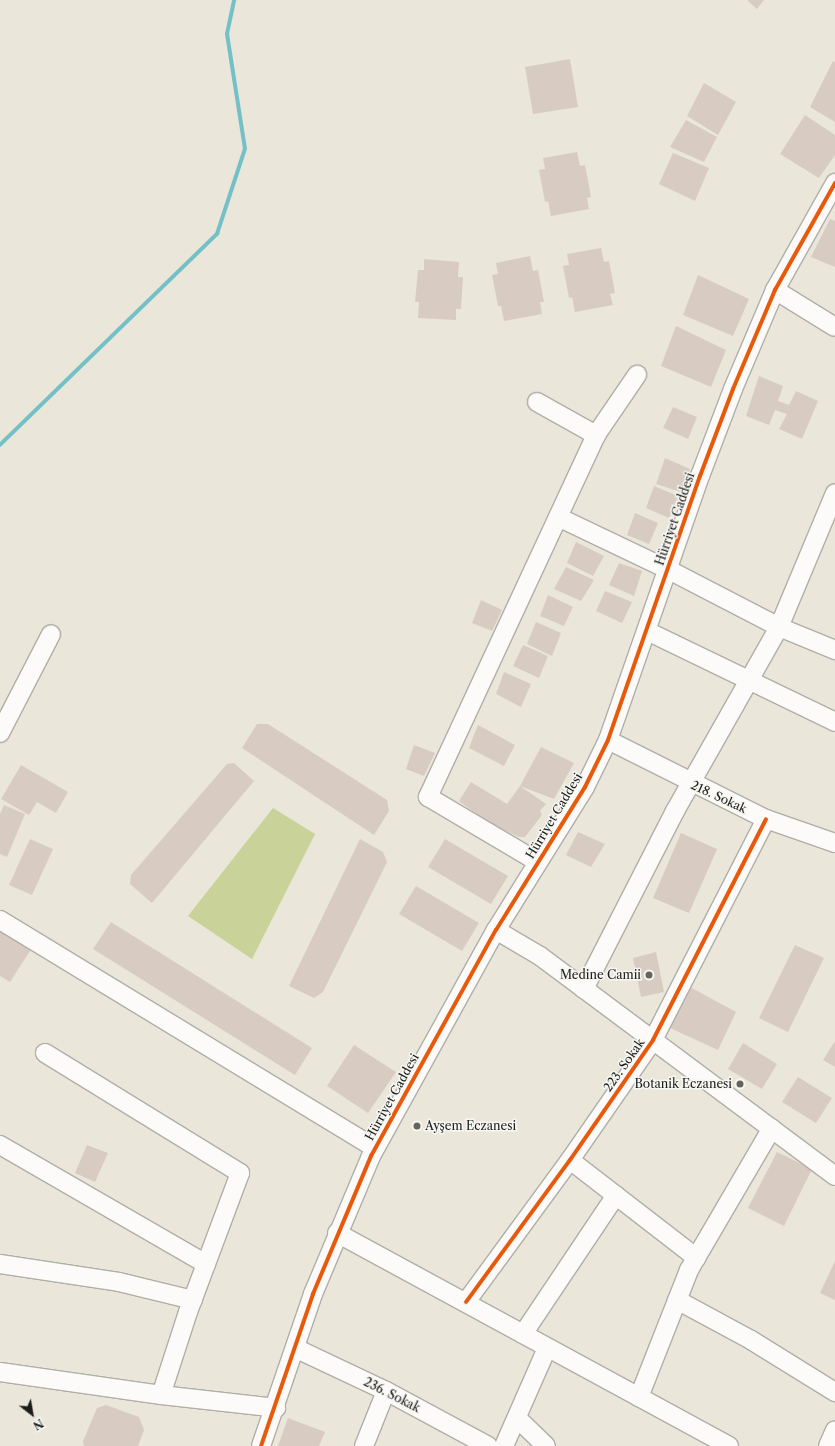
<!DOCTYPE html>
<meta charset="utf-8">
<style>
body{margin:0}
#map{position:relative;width:835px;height:1446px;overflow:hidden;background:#eae6da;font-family:"Libre Caslon Text",serif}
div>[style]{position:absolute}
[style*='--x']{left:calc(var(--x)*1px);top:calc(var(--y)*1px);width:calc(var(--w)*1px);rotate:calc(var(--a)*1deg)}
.green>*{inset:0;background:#c8d299}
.stream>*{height:3.5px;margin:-1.75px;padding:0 1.75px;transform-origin:1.75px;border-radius:1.75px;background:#74c0c7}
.building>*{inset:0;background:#d8ccc2}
.roads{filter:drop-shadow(1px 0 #b0aea7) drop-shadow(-1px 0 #b0aea7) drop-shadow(0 1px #b0aea7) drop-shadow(0 -1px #b0aea7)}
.minor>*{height:18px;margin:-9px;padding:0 9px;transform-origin:9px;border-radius:9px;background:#fcfbf9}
.cycleway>*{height:4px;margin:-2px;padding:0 2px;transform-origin:2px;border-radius:2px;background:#e8590c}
.dots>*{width:11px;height:11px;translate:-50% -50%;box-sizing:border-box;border:2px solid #f6f6f2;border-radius:50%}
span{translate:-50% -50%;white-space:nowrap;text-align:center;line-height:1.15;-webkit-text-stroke:3px #f6f6f2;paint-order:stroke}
.street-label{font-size:12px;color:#1c1c1c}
.poi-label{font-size:12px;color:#1c1c1c}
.right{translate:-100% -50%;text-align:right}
.left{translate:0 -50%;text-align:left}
.north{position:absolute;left:12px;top:1394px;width:40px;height:40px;-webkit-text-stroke:3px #f6f6f2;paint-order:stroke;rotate:149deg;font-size:11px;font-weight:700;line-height:16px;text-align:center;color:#1c1c1c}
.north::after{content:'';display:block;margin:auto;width:14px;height:18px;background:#1c1c1c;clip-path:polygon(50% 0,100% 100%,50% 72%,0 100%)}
</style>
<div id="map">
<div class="green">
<i style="clip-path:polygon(273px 808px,315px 834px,252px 959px,188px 916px)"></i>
</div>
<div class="stream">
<i style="--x:0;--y:445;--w:303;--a:-44.2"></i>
<i style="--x:217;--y:234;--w:89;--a:-71.8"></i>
<i style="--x:245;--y:149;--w:116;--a:-98.9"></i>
<i style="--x:227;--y:34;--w:35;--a:-78"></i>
</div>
<div class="building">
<i style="clip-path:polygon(747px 0,764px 0,757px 9px)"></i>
<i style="clip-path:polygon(570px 59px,578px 107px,533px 114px,525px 67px)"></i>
<i style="clip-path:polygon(833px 61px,835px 62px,835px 122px,810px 107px)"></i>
<i style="clip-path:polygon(704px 83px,736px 102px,718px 135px,687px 116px)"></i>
<i style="clip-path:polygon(805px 115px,835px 135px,835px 155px,819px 178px,780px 154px)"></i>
<i style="clip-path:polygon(686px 120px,717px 137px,704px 162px,670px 147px)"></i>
<i style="clip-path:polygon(577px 152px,580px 166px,585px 165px,591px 197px,587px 198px,589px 209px,551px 216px,548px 201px,545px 202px,539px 170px,545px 169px,543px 158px)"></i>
<i style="clip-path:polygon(673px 153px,709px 168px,695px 201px,659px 184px)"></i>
<i style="clip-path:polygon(830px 219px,835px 221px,835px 267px,811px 257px)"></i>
<i style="clip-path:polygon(601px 248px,604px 262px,609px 261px,615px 293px,610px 294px,613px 305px,575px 312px,572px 297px,569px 298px,563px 266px,569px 265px,567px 254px)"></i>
<i style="clip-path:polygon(530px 256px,533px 271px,538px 270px,544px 302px,540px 302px,542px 314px,504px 321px,501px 306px,498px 306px,492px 275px,498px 274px,496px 263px)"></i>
<i style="clip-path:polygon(424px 259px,459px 262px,458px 277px,463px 277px,461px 309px,456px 309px,456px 320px,418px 318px,419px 302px,415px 302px,418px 270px,424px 270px)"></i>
<i style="clip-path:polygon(698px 275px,749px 299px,733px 336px,683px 315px)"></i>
<i style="clip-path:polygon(676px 326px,726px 350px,711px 387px,661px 366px)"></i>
<i style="clip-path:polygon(759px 376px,783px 386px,778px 401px,789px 405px,796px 391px,818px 401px,802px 439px,779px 429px,787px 414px,775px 410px,769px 425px,746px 416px)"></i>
<i style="clip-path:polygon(673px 407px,697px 417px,688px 439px,663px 428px)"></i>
<i style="clip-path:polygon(665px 458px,690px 469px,681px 492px,656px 484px)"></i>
<i style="clip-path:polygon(654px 486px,678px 496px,669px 518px,646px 508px)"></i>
<i style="clip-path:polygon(635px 513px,658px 523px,649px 544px,627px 535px)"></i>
<i style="clip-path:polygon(576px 542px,604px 556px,593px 576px,567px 563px)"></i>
<i style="clip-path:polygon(619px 563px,642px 571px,634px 596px,609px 585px)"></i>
<i style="clip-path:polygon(566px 567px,594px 580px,581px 601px,554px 589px)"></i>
<i style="clip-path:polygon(605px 591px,632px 602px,622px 623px,596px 611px)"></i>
<i style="clip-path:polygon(548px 595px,573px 607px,564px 626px,540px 616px)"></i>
<i style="clip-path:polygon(481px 600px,502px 610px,492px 631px,472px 623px)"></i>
<i style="clip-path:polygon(536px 622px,561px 633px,552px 656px,527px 644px)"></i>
<i style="clip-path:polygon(523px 645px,548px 656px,539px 678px,513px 666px)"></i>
<i style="clip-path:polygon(504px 672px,531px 684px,521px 707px,496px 694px)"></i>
<i style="clip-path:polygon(257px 724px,268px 724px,387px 800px,389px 811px,374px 835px,242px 748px)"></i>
<i style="clip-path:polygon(478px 725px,515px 745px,504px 766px,469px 748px)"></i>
<i style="clip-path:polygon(414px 745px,435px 753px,424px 776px,406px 769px)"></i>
<i style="clip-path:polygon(541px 747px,574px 763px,554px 799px,520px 786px)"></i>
<i style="clip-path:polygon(234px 763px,254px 781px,152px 903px,130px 884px,131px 875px,227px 764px)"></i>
<i style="clip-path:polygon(21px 765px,68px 792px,56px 813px,37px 802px,29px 815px,1px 799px)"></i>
<i style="clip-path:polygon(471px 782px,507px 804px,520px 786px,546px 804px,540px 811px,542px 815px,525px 837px,519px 837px,489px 823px,459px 801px)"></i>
<i style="clip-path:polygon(4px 805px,25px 814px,7px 857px,0 854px,0 814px)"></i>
<i style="clip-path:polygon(578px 832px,605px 844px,591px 867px,566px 855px)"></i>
<i style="clip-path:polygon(681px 833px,717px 849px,689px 913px,653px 898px)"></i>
<i style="clip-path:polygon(30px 839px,53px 849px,32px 895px,9px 885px)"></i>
<i style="clip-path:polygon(360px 839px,383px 852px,387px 862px,323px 992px,314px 998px,289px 986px)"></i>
<i style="clip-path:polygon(445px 839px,508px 876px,491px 904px,428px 867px)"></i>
<i style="clip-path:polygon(416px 886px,479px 923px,462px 951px,399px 914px)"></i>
<i style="clip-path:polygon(0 921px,35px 943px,10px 982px,0 976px)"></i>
<i style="clip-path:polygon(111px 922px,312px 1048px,295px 1075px,93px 949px)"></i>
<i style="clip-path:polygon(795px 945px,824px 958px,788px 1032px,759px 1018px)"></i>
<i style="clip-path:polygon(656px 952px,664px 992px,641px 997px,633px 958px)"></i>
<i style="clip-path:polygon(688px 986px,736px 1012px,718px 1050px,670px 1028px)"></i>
<i style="clip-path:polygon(835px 1041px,835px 1067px,823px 1060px)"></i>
<i style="clip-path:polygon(743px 1043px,777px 1064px,762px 1089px,728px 1069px)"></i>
<i style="clip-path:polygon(354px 1045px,396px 1072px,368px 1113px,327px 1086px)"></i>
<i style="clip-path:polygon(798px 1077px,832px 1098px,816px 1123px,782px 1102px)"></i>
<i style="clip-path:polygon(87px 1145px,108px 1153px,95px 1182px,75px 1173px)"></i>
<i style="clip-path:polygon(777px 1152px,812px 1169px,784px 1226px,748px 1208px)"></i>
<i style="clip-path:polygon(835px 1261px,835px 1300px,820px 1293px)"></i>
<i style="clip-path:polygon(106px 1405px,139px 1417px,144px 1430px,138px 1446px,84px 1446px,83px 1441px,97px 1408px)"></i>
<i style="clip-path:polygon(288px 1418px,325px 1432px,319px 1446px,278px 1446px)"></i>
</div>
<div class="roads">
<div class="minor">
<i style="--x:775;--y:290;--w:70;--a:31.7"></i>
<i style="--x:537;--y:402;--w:68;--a:29.2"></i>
<i style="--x:558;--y:517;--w:123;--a:25.5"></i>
<i style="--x:669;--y:570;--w:124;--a:27.4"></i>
<i style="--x:779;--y:627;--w:61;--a:22.3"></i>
<i style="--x:647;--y:631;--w:209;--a:25.8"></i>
<i style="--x:0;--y:733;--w:111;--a:-62.7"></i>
<i style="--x:608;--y:740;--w:177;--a:26.6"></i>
<i style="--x:766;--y:819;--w:73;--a:19.2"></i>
<i style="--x:538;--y:862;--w:128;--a:-149.4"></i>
<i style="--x:428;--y:797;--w:399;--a:-65.1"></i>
<i style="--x:596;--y:435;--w:73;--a:-55.7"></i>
<i style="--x:0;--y:920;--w:439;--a:31.3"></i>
<i style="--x:496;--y:930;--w:51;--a:30.6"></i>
<i style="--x:540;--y:956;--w:368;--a:36.7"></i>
<i style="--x:584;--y:989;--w:200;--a:-62.9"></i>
<i style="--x:675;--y:811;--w:211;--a:-60.5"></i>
<i style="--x:779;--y:627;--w:145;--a:-67.3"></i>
<i style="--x:45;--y:1053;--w:229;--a:31.6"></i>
<i style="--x:240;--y:1173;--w:148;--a:110.5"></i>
<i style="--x:188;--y:1312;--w:87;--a:108"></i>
<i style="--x:0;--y:1145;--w:238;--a:30"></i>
<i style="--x:570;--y:1160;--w:160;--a:37.7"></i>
<i style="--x:337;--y:1233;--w:446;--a:28.5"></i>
<i style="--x:0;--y:1264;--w:120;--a:8.6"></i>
<i style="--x:119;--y:1282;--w:76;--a:13.7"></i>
<i style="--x:677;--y:1300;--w:84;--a:28.4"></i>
<i style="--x:751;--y:1340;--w:99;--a:31.8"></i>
<i style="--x:466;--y:1302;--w:176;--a:-53.8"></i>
<i style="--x:570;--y:1160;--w:146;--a:-55.3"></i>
<i style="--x:653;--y:1040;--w:248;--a:-62.9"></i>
<i style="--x:523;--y:1334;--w:167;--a:-56.2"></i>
<i style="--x:295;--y:1348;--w:101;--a:25.3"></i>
<i style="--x:386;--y:1391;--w:116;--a:28.3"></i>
<i style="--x:0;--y:1372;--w:163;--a:8.1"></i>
<i style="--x:161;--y:1395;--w:116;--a:6.4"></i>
<i style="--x:639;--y:1397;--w:136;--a:-68.5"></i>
<i style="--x:689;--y:1270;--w:164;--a:-59.7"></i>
<i style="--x:517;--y:1418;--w:40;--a:44"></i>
<i style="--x:261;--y:1446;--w:161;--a:-71.1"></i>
<i style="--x:313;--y:1294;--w:150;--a:-67.2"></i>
<i style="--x:371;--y:1156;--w:258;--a:-61.1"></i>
<i style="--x:496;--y:930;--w:168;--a:-58.1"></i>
<i style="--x:585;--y:787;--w:52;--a:-63.9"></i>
<i style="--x:608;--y:740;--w:280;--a:-70.8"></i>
<i style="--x:700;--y:476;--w:93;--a:-69.2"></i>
<i style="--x:733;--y:389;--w:108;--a:-67"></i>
<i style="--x:775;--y:290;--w:123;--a:-60.7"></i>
<i style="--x:364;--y:1446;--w:59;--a:-68.2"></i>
<i style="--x:504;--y:1446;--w:107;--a:-66.3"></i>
<i style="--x:828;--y:1446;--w:17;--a:-66"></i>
</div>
</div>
<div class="cycleway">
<i style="--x:466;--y:1302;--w:176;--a:-53.8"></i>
<i style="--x:570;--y:1160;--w:146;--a:-55.3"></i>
<i style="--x:653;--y:1040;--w:248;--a:-62.9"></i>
<i style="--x:261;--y:1446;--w:161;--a:-71.1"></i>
<i style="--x:313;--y:1294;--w:150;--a:-67.2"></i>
<i style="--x:371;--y:1156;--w:258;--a:-61.1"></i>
<i style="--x:496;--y:930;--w:168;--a:-58.1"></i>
<i style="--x:585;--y:787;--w:52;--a:-63.9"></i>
<i style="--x:608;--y:740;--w:280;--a:-70.8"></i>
<i style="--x:700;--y:476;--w:93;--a:-69.2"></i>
<i style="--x:733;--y:389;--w:108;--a:-67"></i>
<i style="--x:775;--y:290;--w:123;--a:-60.7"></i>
</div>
<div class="dots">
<i style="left:649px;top:975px;background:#64635e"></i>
<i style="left:740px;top:1084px;background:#64635e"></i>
<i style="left:417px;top:1126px;background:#64635e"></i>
</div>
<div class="street-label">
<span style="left:675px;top:519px;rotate:-71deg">Hürriyet Caddesi</span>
<span style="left:719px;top:797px;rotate:25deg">218. Sokak</span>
<span style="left:554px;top:816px;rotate:-59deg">Hürriyet Caddesi</span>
<span style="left:624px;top:1065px;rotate:-55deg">223. Sokak</span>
<span style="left:392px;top:1097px;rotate:-61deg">Hürriyet Caddesi</span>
<span style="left:392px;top:1395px;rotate:27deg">236. Sokak</span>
</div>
<div class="poi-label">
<span class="right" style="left:641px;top:975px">Medine Camii</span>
<span class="right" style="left:732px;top:1084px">Botanik Eczanesi</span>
<span class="left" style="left:425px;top:1126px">Ayşem Eczanesi</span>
</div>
<div class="north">N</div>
</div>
